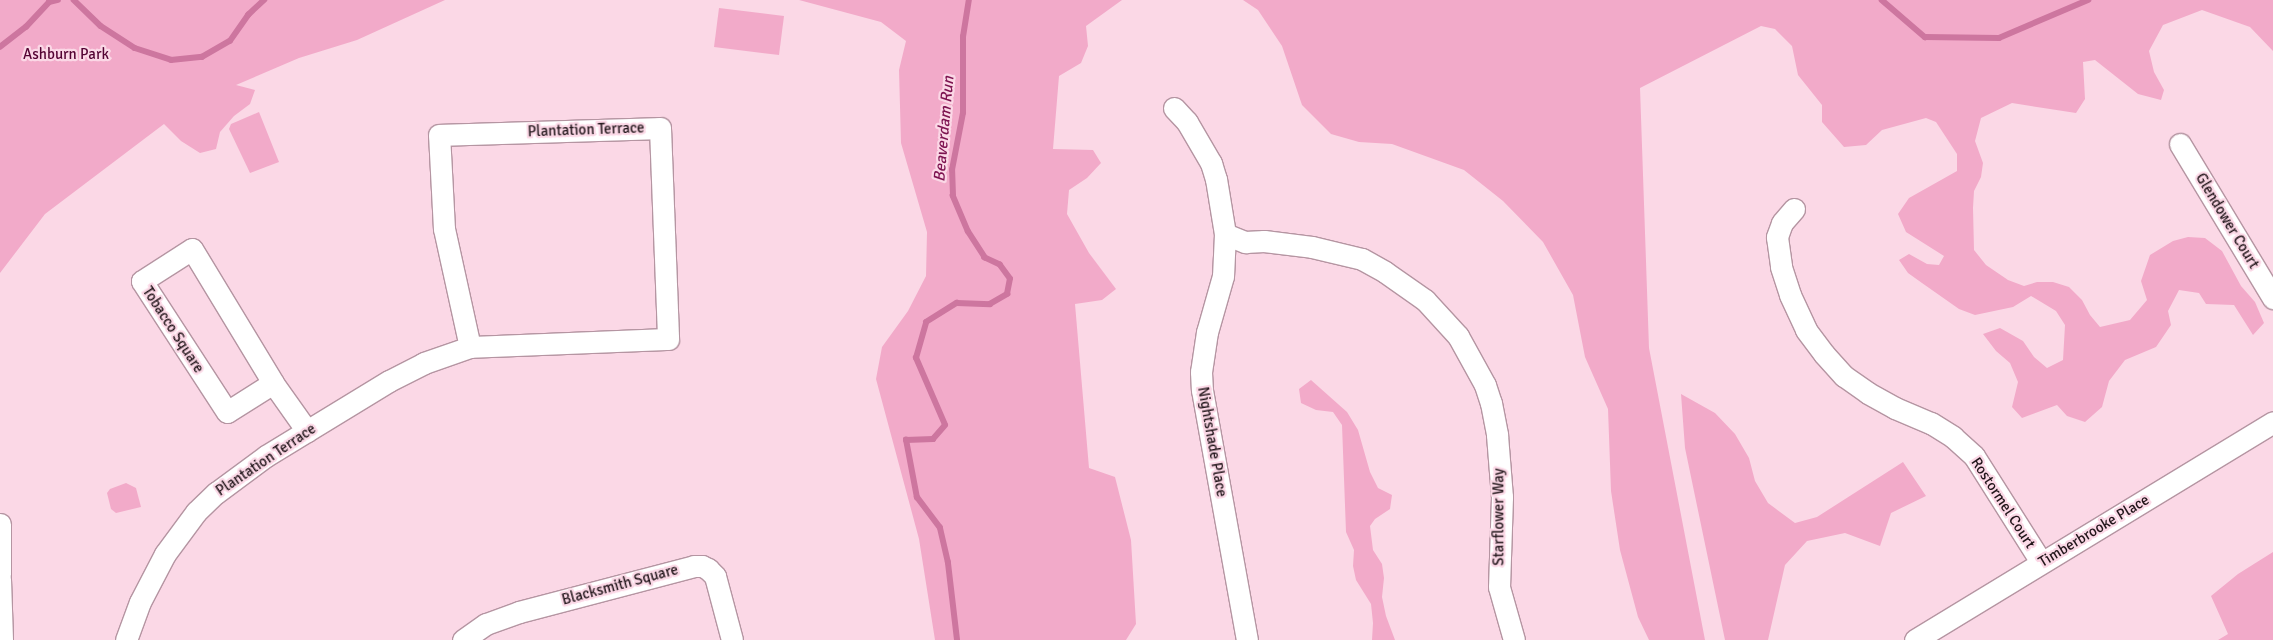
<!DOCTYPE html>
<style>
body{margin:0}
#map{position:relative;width:2273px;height:640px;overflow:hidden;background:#fbd8e6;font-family:Signika,sans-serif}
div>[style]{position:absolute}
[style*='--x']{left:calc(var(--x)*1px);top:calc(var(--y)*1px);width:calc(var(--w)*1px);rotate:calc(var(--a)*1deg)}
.green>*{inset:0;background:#f2aac9}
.stream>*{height:5.5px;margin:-2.75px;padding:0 2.75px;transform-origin:2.75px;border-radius:2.75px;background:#cd769f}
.roads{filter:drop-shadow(1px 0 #b595a2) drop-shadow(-1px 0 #b595a2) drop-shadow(0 1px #b595a2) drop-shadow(0 -1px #b595a2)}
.street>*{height:21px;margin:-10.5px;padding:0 10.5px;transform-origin:10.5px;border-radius:10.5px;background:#fff}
span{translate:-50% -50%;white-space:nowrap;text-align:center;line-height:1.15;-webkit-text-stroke:4.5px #fbd8e6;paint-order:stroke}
.park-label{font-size:15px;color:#540333}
.street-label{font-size:15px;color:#21151a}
.water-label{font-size:16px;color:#7d1350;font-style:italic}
</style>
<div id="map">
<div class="green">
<i style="clip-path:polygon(0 0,445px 0,357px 40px,299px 58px,236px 85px,255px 90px,250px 104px,234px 116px,220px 132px,216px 149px,200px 153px,181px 141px,164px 124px,45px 214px,0 273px)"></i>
<i style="clip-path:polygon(799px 0,1122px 0,1086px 26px,1088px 46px,1081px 63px,1059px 76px,1053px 149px,1093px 150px,1101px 163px,1087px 178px,1069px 190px,1067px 214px,1089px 253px,1116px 289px,1102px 300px,1075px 304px,1089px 468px,1115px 477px,1131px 540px,1136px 624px,1126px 640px,935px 640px,919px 539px,876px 379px,882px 347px,908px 311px,926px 276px,927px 232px,901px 143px,899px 70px,906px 41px,881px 22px)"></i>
<i style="clip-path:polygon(1243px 0,2273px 0,2273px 51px,2250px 27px,2202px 10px,2163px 25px,2149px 51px,2154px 72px,2164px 90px,2161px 100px,2138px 94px,2095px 60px,2083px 62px,2085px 99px,2076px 113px,2012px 103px,1981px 118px,1975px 141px,1983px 163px,1981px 177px,1974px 191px,1973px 208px,1974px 250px,1986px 265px,2008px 280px,2024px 286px,2037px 282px,2053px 282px,2069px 287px,2082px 300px,2090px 315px,2100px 327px,2130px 320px,2147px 300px,2141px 281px,2150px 255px,2173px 241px,2188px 237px,2205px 238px,2222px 251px,2241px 286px,2255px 302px,2264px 323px,2253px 335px,2234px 305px,2206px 304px,2199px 293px,2179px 290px,2168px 311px,2171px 325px,2156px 347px,2125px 360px,2109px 381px,2102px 407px,2085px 422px,2067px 416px,2057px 405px,2022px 418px,2012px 407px,2018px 382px,2010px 363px,1996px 351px,1983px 334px,2000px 328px,2023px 341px,2034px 357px,2047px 368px,2063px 360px,2065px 325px,2056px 311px,2031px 296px,2013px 307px,1975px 315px,1959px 309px,1922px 283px,1908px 273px,1899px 260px,1909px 254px,1927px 264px,1939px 265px,1944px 256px,1906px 232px,1898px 214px,1909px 198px,1957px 171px,1957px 154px,1936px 122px,1926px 118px,1882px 130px,1866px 145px,1844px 147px,1822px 122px,1822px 105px,1798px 75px,1792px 46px,1775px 29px,1761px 26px,1640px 88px,1649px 348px,1705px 640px,1649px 640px,1638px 617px,1620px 550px,1611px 491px,1608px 409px,1585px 357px,1573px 295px,1543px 242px,1503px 201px,1464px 170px,1392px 144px,1359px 142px,1331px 134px,1302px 105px,1282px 46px,1258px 10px)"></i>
<i style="clip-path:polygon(719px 8px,784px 16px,779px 55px,714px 47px)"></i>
<i style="clip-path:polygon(259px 112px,279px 162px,250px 173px,229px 129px,231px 124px)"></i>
<i style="clip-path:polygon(1311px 380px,1347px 412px,1358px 430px,1370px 472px,1378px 488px,1392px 495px,1390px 509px,1375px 519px,1370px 526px,1373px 550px,1382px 564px,1384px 578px,1382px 597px,1386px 616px,1395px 640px,1372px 640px,1373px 623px,1371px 604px,1356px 580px,1353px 566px,1354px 550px,1346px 532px,1342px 425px,1333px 412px,1316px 410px,1301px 403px,1299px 389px)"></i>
<i style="clip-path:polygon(1681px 394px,1715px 413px,1735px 434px,1749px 458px,1755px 481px,1768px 503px,1795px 523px,1817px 517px,1903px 462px,1926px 496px,1891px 513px,1880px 546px,1845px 533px,1807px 541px,1785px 565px,1768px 640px,1725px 640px,1685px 448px)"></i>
<i style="clip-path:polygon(126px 483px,136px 488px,141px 507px,116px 513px,111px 509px,107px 493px,110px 489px)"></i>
<i style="clip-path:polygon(2273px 552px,2273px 640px,2218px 640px,2228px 634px,2211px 596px,2238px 574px)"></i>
</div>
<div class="stream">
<i style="--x:74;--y:0;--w:37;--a:44"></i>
<i style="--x:101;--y:26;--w:40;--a:32.9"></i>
<i style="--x:135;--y:48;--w:38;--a:18"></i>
<i style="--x:171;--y:60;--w:31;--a:-6"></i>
<i style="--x:202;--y:57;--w:32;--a:-30"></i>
<i style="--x:230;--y:41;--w:32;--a:-55"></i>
<i style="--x:248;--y:15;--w:22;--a:-43"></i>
<i style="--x:1882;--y:0;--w:57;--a:40.7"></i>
<i style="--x:1925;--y:37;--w:74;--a:0.8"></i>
<i style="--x:1999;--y:38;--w:97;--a:-23.1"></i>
<i style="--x:0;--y:47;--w:33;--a:-38"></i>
<i style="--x:26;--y:27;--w:34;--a:-47"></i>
<i style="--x:49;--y:2;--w:9;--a:-13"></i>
<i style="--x:957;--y:640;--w:78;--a:-96.7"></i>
<i style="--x:948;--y:563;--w:36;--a:-103"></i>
<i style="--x:940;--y:528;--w:38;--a:-127"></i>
<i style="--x:917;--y:498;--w:59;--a:-100.7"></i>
<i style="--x:906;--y:440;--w:27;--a:-2"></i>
<i style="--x:933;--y:439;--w:18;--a:-49"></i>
<i style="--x:945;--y:425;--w:73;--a:-113.4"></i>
<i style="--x:916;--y:358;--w:37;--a:-74"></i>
<i style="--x:926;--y:322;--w:36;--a:-32"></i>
<i style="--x:957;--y:303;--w:33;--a:2"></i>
<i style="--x:990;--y:304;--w:20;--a:-30"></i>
<i style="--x:1007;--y:294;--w:15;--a:-79"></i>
<i style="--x:1010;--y:279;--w:17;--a:-126"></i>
<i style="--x:1000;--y:265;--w:17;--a:-155"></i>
<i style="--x:985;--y:258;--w:31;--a:-123"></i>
<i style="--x:968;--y:232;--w:39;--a:-113"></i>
<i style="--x:953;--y:196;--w:26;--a:-92"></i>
<i style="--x:952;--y:170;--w:58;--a:-79.1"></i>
<i style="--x:963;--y:113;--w:76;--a:-90"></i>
<i style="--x:963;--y:37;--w:37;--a:-81"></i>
</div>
<div class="roads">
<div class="street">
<i style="--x:1174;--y:108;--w:19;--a:47"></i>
<i style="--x:1187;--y:122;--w:48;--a:59.7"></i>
<i style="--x:1211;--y:163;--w:17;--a:73"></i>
<i style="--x:1216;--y:179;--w:56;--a:80.7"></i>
<i style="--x:1225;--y:234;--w:42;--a:92.7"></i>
<i style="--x:1223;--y:276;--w:58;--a:105.9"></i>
<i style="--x:1207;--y:332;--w:40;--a:98.5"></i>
<i style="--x:1201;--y:372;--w:18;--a:87"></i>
<i style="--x:1202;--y:390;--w:254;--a:79.8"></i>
<i style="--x:660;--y:128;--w:211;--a:87.8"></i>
<i style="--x:668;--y:339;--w:198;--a:177.7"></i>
<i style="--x:470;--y:347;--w:121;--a:-102.4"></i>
<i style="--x:444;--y:229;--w:94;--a:-93"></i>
<i style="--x:439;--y:135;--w:221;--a:-1.8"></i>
<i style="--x:2180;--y:144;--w:180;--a:58.9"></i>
<i style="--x:1794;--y:209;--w:18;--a:131"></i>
<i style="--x:1782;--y:223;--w:15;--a:110"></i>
<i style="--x:1777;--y:237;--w:30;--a:82"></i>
<i style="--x:1781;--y:267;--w:29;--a:72"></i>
<i style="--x:1790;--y:295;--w:38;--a:65"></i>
<i style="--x:1806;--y:330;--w:30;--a:53"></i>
<i style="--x:1824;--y:354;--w:30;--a:48"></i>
<i style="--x:1844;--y:376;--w:29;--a:35"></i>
<i style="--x:1868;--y:393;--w:31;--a:29"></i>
<i style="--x:1895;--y:408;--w:39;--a:23"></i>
<i style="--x:1931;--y:423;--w:26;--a:32"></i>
<i style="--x:1953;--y:437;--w:28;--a:42"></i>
<i style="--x:1974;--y:456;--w:125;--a:57.7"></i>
<i style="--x:1225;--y:234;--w:22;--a:22"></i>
<i style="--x:1245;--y:242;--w:19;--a:-3"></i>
<i style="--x:1264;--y:241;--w:48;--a:7.1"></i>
<i style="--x:1312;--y:247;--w:51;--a:13.5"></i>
<i style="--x:1362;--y:259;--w:26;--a:29"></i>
<i style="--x:1385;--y:272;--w:49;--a:35"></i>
<i style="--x:1425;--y:300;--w:49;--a:47.5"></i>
<i style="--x:1458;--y:336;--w:56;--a:61.1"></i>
<i style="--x:1485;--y:385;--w:19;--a:72"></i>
<i style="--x:1491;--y:403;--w:33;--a:79"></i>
<i style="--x:1497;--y:435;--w:62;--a:85.4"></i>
<i style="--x:1502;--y:497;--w:90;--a:91.9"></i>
<i style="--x:1499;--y:587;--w:55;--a:74.2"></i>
<i style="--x:192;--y:249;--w:157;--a:58.8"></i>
<i style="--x:273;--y:383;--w:54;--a:147.8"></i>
<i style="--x:227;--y:412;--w:156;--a:-123"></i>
<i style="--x:142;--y:281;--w:59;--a:-32.6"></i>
<i style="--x:273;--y:383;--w:59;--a:54.7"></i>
<i style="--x:0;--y:524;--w:50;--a:90"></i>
<i style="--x:0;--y:579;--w:61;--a:88.1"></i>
<i style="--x:126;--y:640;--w:40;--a:-69.8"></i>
<i style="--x:140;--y:602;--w:54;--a:-62.5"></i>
<i style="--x:165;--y:554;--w:52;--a:-53.6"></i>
<i style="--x:196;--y:512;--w:28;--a:-44"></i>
<i style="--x:216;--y:493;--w:62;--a:-36.5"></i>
<i style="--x:266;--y:456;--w:144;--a:-31.4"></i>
<i style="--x:389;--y:381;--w:39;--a:-27"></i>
<i style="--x:424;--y:363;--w:49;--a:-19.2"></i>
<i style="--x:463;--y:640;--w:28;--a:-35"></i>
<i style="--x:486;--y:624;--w:35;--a:-20"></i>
<i style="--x:519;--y:612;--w:181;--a:-14.7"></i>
<i style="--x:694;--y:566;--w:8;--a:0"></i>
<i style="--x:702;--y:566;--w:7;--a:27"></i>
<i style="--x:708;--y:569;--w:10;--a:45"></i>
<i style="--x:715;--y:576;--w:66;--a:75.1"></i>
<i style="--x:1915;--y:640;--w:419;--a:-31.3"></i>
</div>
</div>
<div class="park-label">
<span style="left:66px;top:55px">Ashburn Park</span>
</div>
<div class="street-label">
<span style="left:586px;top:130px;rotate:-2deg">Plantation Terrace</span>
<span style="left:2227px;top:221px;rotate:59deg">Glendower Court</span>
<span style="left:173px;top:330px;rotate:57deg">Tobacco Square</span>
<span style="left:1212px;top:442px;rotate:80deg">Nightshade Place</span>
<span style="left:266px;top:460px;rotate:-34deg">Plantation Terrace</span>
<span style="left:2003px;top:503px;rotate:57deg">Rostormel Court</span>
<span style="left:1499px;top:517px;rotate:-90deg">Starflower Way</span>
<span style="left:2094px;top:531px;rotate:-31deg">Timberbrooke Place</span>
<span style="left:620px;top:585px;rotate:-15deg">Blacksmith Square</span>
</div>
<div class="water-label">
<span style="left:944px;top:129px;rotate:-85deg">Beaverdam Run</span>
</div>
</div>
